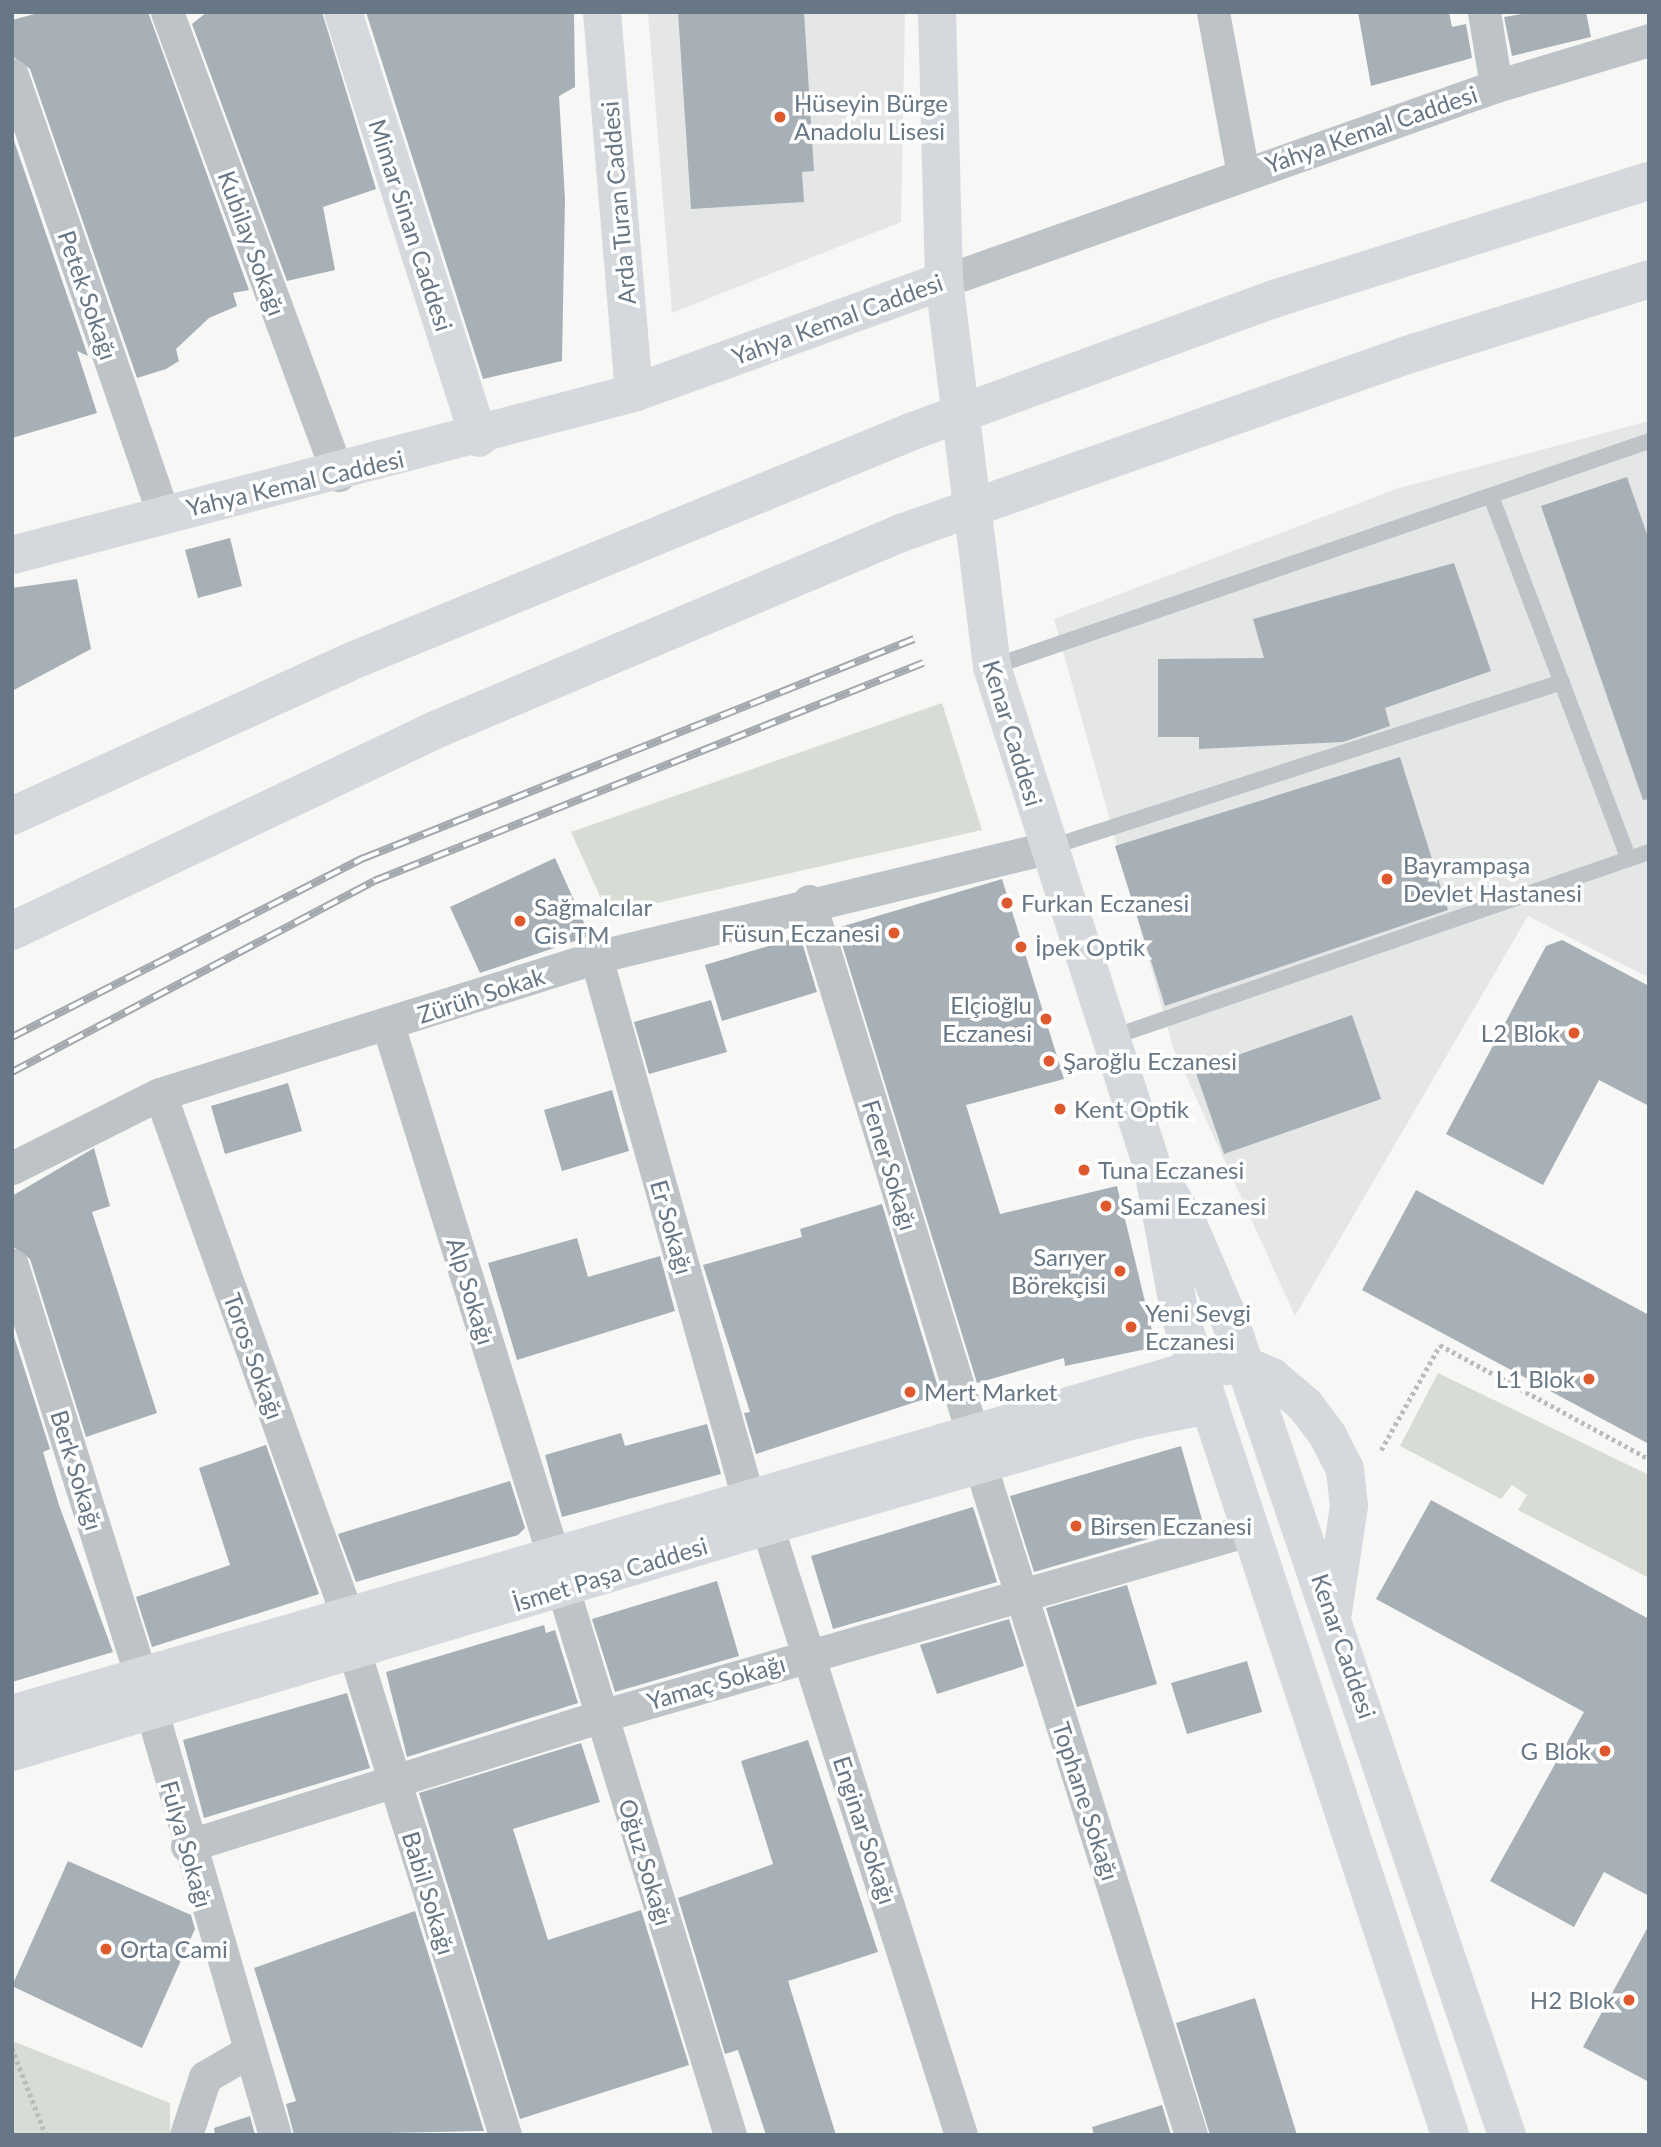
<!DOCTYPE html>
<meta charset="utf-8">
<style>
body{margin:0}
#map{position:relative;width:1661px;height:2147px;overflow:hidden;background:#f7f7f5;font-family:Lato,sans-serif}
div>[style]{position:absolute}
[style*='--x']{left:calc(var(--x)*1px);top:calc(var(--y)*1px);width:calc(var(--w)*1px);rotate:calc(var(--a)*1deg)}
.built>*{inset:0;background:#e5e6e6}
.green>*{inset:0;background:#d7dcd4}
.building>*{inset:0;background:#a7b0b6}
.path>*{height:4.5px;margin-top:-2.25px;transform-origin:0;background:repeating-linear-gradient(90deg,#b9bcbf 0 3.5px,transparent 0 7px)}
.lane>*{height:16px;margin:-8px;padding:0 8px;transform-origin:8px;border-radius:8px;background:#bec3c7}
.street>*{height:33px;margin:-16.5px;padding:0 16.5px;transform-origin:16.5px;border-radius:16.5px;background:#bec3c7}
.secondary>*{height:38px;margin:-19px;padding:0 19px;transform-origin:19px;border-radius:19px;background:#d5d9dd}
.highway>*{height:38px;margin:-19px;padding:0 19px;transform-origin:19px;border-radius:19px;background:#d5d9dd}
.rail>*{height:8px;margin-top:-4px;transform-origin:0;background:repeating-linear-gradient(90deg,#fff 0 16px,#a2a8ae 0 32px);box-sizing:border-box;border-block:2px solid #a2a8ae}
.dots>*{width:19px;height:19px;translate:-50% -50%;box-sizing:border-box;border:4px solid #fff;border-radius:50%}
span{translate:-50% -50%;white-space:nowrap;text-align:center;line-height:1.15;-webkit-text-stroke:7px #fff;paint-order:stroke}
.poi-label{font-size:24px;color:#677785}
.left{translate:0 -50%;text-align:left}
.right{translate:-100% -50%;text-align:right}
.street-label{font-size:24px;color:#677785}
.frame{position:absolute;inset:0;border:14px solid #677785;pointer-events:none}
</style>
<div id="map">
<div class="built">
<i style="clip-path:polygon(648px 12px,905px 12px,901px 222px,672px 313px)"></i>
<i style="clip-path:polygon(1649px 421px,1649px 978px,1528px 916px,1295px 1316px,1173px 1047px,1054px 619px,1399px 488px)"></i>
</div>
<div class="green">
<i style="clip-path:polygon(942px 703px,982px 830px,608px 914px,571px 832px)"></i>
<i style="clip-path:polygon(1438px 1373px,1649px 1475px,1649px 1578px,1518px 1510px,1527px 1495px,1512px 1485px,1501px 1499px,1400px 1446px)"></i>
<i style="clip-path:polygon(12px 2041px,170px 2103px,170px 2135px,12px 2135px)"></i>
</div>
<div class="building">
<i style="clip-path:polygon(42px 12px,148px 12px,249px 290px,233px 293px,237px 306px,209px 318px,176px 349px,179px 361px,166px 369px,137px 378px,30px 69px,12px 56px,12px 20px)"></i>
<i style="clip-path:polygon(207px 12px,322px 12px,376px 189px,323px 207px,335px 270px,287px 281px,192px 24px)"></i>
<i style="clip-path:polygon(366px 12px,574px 12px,575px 87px,559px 96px,565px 199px,562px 361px,483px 379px)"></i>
<i style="clip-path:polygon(678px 12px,804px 12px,814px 171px,802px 172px,804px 202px,691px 209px)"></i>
<i style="clip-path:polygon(1358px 12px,1449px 12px,1452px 27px,1466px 24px,1472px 58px,1371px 86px)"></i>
<i style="clip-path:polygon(1534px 12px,1586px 12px,1591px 37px,1512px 56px,1504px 17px)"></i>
<i style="clip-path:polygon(12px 135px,88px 356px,77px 351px,97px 413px,12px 438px)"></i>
<i style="clip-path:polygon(1627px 477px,1649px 540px,1649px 799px,1643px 800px,1541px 506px)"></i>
<i style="clip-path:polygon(230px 538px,242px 586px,198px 598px,185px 550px)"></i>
<i style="clip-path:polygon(1454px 563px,1491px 671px,1385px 708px,1390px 726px,1343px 742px,1199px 749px,1199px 737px,1158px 737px,1158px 659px,1264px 658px,1253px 619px)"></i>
<i style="clip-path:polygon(77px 579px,91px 649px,12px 691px,12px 588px)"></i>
<i style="clip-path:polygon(1400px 757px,1448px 910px,1165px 1006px,1115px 846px)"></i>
<i style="clip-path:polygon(555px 858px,590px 936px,480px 973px,450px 907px)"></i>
<i style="clip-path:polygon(1002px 879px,1064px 1079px,966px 1105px,1000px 1214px,1117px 1186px,1156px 1347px,1065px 1366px,1064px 1358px,977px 1383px,837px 928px)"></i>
<i style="clip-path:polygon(795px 938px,801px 939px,817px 992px,722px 1021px,705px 965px)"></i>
<i style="clip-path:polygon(1562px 940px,1649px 986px,1649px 1106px,1599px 1080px,1543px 1185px,1446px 1134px,1546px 946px)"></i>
<i style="clip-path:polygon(711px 1000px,727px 1052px,649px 1074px,634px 1022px)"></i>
<i style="clip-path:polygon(1352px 1015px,1381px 1099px,1224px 1154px,1195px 1070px)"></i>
<i style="clip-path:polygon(288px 1083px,302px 1131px,225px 1154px,211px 1106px)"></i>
<i style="clip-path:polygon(612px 1090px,629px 1151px,562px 1171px,544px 1110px)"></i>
<i style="clip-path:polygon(94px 1148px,110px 1206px,92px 1212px,157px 1413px,86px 1437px,30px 1259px,12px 1246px,12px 1196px)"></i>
<i style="clip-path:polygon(1416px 1190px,1649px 1315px,1649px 1444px,1362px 1290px)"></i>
<i style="clip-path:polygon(882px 1204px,940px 1394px,756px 1454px,744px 1413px,750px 1412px,703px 1265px,802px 1237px,800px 1229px)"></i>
<i style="clip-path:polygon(577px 1238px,588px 1277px,660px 1256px,675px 1311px,517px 1360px,488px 1263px)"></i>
<i style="clip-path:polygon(12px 1330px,50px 1449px,43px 1452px,59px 1505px,113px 1652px,12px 1682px)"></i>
<i style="clip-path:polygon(707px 1424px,721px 1474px,562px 1517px,545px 1455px,621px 1433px,625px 1446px)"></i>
<i style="clip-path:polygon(266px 1445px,319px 1594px,152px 1647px,136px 1597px,230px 1565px,199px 1468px)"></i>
<i style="clip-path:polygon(1181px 1446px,1203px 1523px,1034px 1572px,1010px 1496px)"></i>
<i style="clip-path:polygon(510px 1481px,525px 1528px,518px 1535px,356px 1582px,338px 1534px)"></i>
<i style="clip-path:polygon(1431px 1500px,1649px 1619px,1649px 1896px,1604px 1872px,1574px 1927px,1490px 1881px,1584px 1712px,1376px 1599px)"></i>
<i style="clip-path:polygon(973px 1507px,997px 1582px,833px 1629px,811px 1556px)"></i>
<i style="clip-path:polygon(717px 1581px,739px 1656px,615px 1692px,592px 1619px)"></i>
<i style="clip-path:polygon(1127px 1585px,1157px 1684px,1077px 1707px,1046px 1608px)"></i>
<i style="clip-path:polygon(1009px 1619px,1024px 1666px,937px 1694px,920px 1645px)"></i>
<i style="clip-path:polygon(544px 1625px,546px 1633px,555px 1630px,578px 1703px,407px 1757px,386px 1672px)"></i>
<i style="clip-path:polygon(1247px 1661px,1262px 1712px,1187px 1734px,1171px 1683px)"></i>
<i style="clip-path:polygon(347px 1693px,370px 1768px,204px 1818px,183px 1740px)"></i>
<i style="clip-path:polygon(808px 1740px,878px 1952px,788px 1981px,836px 2135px,766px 2135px,738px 2050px,725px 2054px,678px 1898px,773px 1864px,741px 1761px)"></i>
<i style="clip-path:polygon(581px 1743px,600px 1802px,513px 1829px,548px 1940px,641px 1910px,689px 2065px,520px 2119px,419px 1793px)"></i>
<i style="clip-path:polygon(68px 1861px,191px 1915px,195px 1929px,142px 2048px,12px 1986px)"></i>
<i style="clip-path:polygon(415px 1911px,484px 2131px,294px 2135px,286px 2104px,296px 2101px,254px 1968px)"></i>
<i style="clip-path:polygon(1649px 1925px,1649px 2082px,1583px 2047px)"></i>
<i style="clip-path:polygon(1255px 1998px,1297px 2135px,1210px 2135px,1176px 2023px)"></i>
<i style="clip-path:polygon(1162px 2105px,1171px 2135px,1094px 2135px,1092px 2127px)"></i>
<i style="clip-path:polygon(250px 2116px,255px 2135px,215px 2135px,214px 2128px)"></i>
</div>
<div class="path">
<i style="--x:1381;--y:1450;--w:120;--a:-60.7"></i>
<i style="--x:1440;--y:1345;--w:238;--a:28.6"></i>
<i style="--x:12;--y:2048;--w:93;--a:68.7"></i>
</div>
<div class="lane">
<i style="--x:1492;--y:499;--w:385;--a:69.2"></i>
<i style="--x:992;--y:667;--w:695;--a:-18.98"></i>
<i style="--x:1048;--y:848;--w:540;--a:-17.9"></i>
<i style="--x:1113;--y:1037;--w:567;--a:-19.04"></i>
</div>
<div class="street">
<i style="--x:167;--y:12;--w:494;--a:69.7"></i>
<i style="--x:1213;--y:12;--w:165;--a:79.5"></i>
<i style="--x:1484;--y:12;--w:75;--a:80.8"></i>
<i style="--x:12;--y:75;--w:464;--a:71"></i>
<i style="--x:944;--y:281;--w:585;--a:-19.46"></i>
<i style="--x:1496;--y:86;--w:160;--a:-16.7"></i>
<i style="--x:809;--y:901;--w:552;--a:72.94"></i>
<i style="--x:596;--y:957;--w:562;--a:74.31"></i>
<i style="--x:388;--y:1025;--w:558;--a:72.7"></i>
<i style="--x:160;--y:1094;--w:557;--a:70.26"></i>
<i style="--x:12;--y:1168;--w:165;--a:-26.6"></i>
<i style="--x:160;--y:1094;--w:457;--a:-17.4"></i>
<i style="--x:596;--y:957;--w:465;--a:-13.6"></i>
<i style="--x:12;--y:1265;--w:431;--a:72.6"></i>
<i style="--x:981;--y:1467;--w:700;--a:72.55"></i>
<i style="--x:767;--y:1526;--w:639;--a:72.33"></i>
<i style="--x:563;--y:1589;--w:571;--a:72.99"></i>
<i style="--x:354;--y:1651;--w:507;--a:72.67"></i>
<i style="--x:152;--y:1712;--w:441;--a:73.8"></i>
<i style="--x:187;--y:1846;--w:434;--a:-17.4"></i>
<i style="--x:601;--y:1716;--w:674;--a:-16.02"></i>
<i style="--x:186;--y:2135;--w:61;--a:-71.9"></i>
<i style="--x:205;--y:2077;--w:50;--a:-30.2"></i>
</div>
<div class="secondary">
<i style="--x:343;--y:12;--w:447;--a:72.3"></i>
<i style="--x:602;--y:12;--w:382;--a:85.2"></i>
<i style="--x:937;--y:12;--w:269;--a:88.5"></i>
<i style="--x:944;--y:281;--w:389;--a:82.9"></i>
<i style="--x:992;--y:667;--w:527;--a:72.22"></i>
<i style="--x:1153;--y:1169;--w:149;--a:79.6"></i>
<i style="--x:1180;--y:1316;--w:862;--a:71.75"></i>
<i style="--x:12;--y:555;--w:643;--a:-14.6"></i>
<i style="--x:634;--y:393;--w:330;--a:-19.9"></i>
<i style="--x:1164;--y:1185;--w:46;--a:58.4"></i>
<i style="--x:1188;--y:1224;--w:109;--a:66.7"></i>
<i style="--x:1231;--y:1324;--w:857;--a:71.21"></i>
<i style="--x:12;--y:1714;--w:1235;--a:-16.26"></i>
<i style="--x:1198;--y:1368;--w:47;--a:-3.7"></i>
<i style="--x:1245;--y:1365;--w:30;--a:24"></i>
<i style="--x:1272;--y:1377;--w:43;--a:40.3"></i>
<i style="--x:1305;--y:1405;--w:39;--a:53"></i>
<i style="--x:1328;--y:1436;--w:37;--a:63"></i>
<i style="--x:1345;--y:1469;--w:37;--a:84"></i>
<i style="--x:1349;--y:1506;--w:107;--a:98.6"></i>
<i style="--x:12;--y:1752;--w:788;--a:-16.66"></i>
<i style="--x:767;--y:1526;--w:383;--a:-16.1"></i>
<i style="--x:1135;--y:1420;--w:76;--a:-11.5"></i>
</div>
<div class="highway">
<i style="--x:12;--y:816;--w:368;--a:-24.5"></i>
<i style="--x:347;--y:663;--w:612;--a:-22.29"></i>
<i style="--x:913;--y:431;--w:384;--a:-20.1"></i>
<i style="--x:1274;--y:299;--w:393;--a:-17.5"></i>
<i style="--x:12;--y:931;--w:468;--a:-25.4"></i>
<i style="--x:435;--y:730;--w:506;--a:-22.92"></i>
<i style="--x:901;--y:533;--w:536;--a:-19.38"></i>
<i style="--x:1407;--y:355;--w:254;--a:-17.4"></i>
</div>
<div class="rail">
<i style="--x:12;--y:1037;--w:395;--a:-27"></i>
<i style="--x:364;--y:858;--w:592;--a:-21.71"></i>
<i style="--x:12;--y:1072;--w:409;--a:-27.8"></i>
<i style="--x:374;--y:881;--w:591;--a:-21.66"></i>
</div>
<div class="dots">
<i style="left:780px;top:117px;background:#de5a2e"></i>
<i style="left:1387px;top:879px;background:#de5a2e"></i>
<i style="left:1007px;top:903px;background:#de5a2e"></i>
<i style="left:520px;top:921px;background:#de5a2e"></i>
<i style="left:894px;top:933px;background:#de5a2e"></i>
<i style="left:1021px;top:947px;background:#de5a2e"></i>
<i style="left:1046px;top:1019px;background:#de5a2e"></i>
<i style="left:1574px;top:1033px;background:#de5a2e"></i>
<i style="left:1049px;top:1061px;background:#de5a2e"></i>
<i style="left:1060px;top:1109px;background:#de5a2e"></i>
<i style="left:1084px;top:1170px;background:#de5a2e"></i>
<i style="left:1106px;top:1206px;background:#de5a2e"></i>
<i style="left:1120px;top:1271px;background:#de5a2e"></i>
<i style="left:1131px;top:1327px;background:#de5a2e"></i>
<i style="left:1589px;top:1379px;background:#de5a2e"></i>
<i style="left:910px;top:1392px;background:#de5a2e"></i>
<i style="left:1076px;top:1526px;background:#de5a2e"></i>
<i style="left:1605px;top:1751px;background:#de5a2e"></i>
<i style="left:106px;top:1949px;background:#de5a2e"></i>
<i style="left:1629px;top:2000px;background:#de5a2e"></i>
</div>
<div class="poi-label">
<span class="left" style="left:794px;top:117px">Hüseyin Bürge<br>Anadolu Lisesi</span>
<span class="left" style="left:1403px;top:879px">Bayrampaşa<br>Devlet Hastanesi</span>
<span class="left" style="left:1021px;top:903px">Furkan Eczanesi</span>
<span class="left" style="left:534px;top:921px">Sağmalcılar<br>Gis TM</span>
<span class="right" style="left:880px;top:933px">Füsun Eczanesi</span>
<span class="left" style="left:1035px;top:947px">İpek Optik</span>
<span class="right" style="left:1032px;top:1019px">Elçioğlu<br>Eczanesi</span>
<span class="right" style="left:1560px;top:1033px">L2 Blok</span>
<span class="left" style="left:1063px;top:1061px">Şaroğlu Eczanesi</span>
<span class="left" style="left:1074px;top:1109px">Kent Optik</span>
<span class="left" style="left:1098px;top:1170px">Tuna Eczanesi</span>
<span class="left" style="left:1120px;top:1206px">Sami Eczanesi</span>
<span class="right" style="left:1106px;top:1271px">Sarıyer<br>Börekçisi</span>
<span class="left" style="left:1145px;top:1327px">Yeni Sevgi<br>Eczanesi</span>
<span class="right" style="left:1575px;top:1379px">L1 Blok</span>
<span class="left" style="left:924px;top:1392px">Mert Market</span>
<span class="left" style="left:1090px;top:1526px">Birsen Eczanesi</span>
<span class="right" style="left:1591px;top:1751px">G Blok</span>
<span class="left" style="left:120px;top:1949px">Orta Cami</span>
<span class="right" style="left:1615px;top:2000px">H2 Blok</span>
</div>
<div class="street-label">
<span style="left:1371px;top:129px;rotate:-19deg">Yahya Kemal Caddesi</span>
<span style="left:618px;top:203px;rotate:-95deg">Arda Turan Caddesi</span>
<span style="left:411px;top:225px;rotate:72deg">Mimar Sinan Caddesi</span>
<span style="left:252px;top:243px;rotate:70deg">Kubilay Sokağı</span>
<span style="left:88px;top:295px;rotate:71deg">Petek Sokağı</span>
<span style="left:837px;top:319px;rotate:-20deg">Yahya Kemal Caddesi</span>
<span style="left:295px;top:483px;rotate:-13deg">Yahya Kemal Caddesi</span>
<span style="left:1013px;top:733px;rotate:73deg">Kenar Caddesi</span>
<span style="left:481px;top:995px;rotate:-18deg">Zürüh Sokak</span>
<span style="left:890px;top:1165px;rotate:73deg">Fener Sokağı</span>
<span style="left:672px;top:1227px;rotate:74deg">Er Sokağı</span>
<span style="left:471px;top:1291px;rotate:73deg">Alp Sokağı</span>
<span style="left:254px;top:1356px;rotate:70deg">Toros Sokağı</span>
<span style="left:77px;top:1470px;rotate:73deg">Berk Sokağı</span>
<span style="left:610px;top:1574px;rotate:-17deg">İsmet Paşa Caddesi</span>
<span style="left:1344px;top:1646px;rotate:71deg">Kenar Caddesi</span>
<span style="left:716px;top:1682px;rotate:-16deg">Yamaç Sokağı</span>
<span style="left:1086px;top:1801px;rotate:72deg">Tophane Sokağı</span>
<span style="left:865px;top:1830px;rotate:72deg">Enginar Sokağı</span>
<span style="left:187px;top:1844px;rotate:74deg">Fulya Sokağı</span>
<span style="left:646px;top:1862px;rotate:73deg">Oğuz Sokağı</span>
<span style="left:429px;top:1893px;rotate:73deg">Babil Sokağı</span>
</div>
<div class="frame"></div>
</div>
